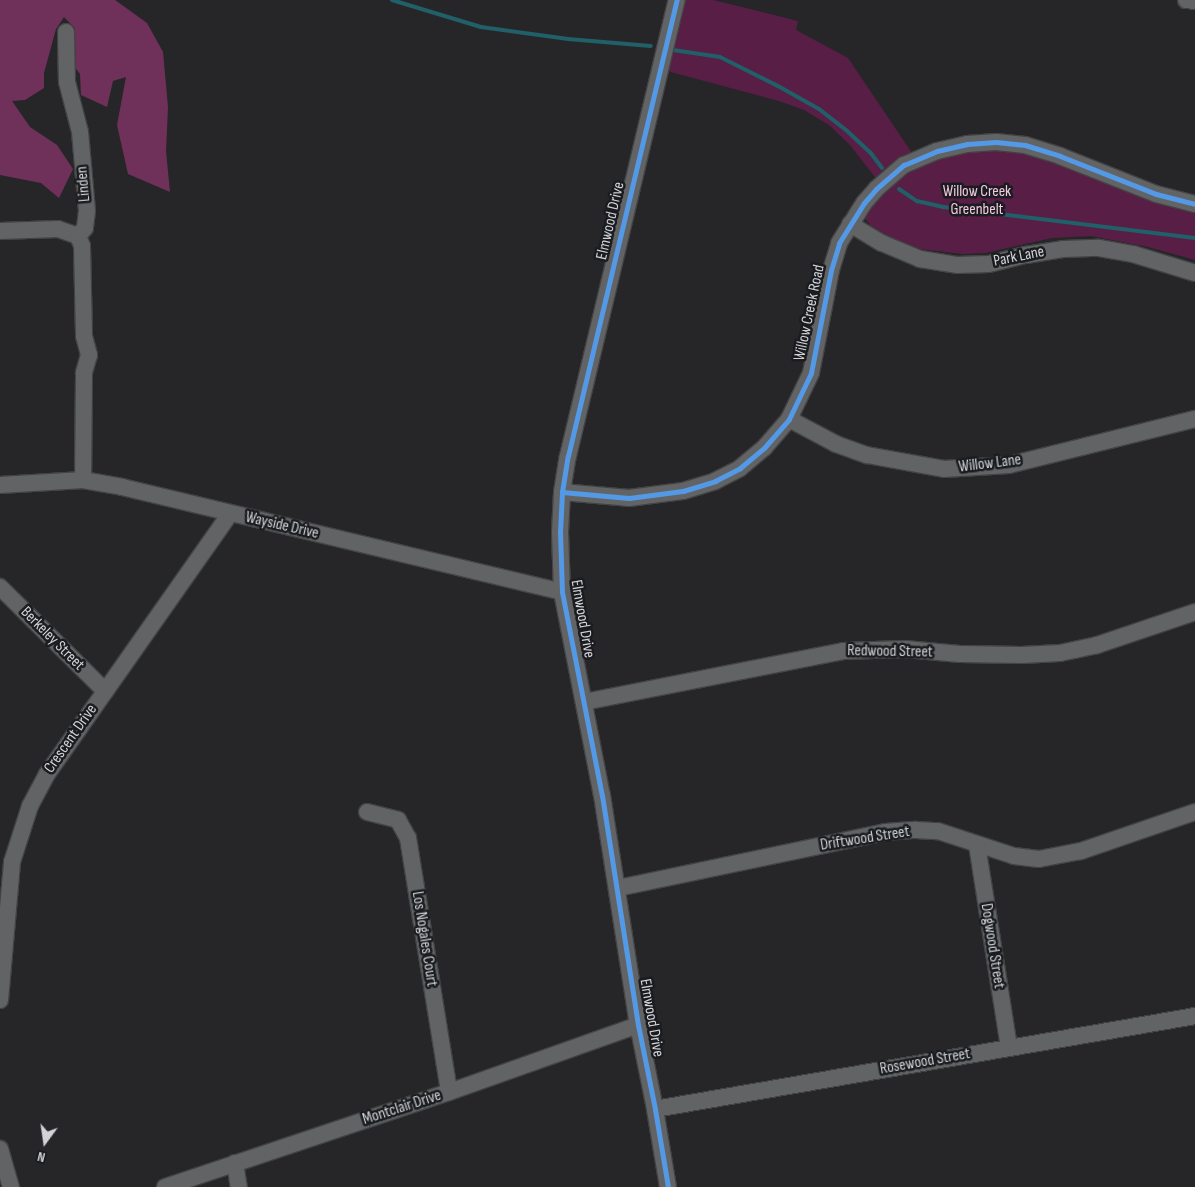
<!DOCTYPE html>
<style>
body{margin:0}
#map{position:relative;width:1195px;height:1187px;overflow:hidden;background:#262629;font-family:"Sofia Sans Condensed",sans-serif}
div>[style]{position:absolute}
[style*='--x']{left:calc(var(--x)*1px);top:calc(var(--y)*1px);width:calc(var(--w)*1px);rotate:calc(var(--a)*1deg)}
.green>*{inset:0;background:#581e45}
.forest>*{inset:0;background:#6f3159}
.stream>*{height:4px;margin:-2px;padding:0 2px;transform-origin:2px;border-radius:2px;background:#215f69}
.roads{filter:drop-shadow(1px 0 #424344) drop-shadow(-1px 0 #424344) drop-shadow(0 1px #424344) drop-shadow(0 -1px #424344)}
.minor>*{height:16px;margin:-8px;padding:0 8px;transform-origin:8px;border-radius:8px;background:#626364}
.cycleway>*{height:5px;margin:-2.5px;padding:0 2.5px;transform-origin:2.5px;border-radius:2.5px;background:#5399e6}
span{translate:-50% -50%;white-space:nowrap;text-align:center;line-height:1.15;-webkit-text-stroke:5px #1b1c20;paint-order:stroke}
.street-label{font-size:16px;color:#d2d3d6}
.park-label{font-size:16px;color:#f3c8e0}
.north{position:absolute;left:20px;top:1117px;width:50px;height:50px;-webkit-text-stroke:4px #1b1c20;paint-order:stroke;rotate:194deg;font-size:14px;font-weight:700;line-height:20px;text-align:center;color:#d2d3d6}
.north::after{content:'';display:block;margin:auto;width:18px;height:22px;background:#d2d3d6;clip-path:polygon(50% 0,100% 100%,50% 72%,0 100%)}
</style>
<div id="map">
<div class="green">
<i style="clip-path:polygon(683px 0,713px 0,798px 21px,796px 30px,848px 58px,920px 165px,978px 148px,1021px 151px,1195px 211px,1195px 260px,1148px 247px,1091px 236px,1052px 238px,985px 253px,962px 254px,920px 249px,887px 237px,872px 227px,864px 217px,865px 213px,885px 190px,850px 145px,829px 125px,804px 110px,779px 101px,667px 71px)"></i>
</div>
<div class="forest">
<i style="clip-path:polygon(0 0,115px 0,147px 23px,163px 52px,168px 107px,166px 151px,170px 192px,128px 174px,117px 125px,126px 77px,113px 81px,107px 107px,81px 95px,80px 74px,71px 62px,75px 28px,64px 17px,56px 29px,44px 73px,44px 88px,25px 100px,12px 101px,30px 127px,57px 145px,73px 169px,59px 198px,41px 183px,0 175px)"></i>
</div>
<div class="stream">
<i style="--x:392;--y:0;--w:93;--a:16.9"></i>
<i style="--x:481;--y:27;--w:88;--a:7.9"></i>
<i style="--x:568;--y:39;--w:83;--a:4.8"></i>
<i style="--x:673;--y:50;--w:48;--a:8.5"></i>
<i style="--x:720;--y:57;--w:65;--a:26.6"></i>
<i style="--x:778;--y:86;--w:47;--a:29.3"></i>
<i style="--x:819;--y:109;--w:34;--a:38"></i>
<i style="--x:846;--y:130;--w:33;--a:43"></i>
<i style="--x:870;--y:152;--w:20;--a:53"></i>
<i style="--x:899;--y:189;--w:22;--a:34"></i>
<i style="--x:917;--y:201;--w:27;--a:13"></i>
<i style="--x:943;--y:207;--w:254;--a:7"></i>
</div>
<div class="roads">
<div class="minor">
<i style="--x:1186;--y:0;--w:9;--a:6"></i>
<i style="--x:66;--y:32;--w:50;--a:88.9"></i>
<i style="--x:67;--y:82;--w:52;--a:75.4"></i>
<i style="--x:80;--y:132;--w:79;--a:84.9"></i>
<i style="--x:87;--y:211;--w:17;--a:97"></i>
<i style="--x:85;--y:228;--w:11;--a:131"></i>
<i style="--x:850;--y:224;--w:37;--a:31"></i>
<i style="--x:882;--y:243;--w:41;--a:22.8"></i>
<i style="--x:920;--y:259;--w:37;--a:9"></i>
<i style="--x:957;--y:265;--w:32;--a:-2"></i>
<i style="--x:989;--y:264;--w:38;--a:-14"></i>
<i style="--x:1026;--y:255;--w:37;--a:-9"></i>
<i style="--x:1063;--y:249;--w:36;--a:-2"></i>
<i style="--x:1099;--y:248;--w:35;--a:10"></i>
<i style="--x:1133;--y:254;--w:65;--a:17"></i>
<i style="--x:0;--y:231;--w:58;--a:-2"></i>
<i style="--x:58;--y:229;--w:21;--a:19"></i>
<i style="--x:78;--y:236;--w:11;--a:68"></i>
<i style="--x:82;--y:246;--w:90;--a:88.7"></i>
<i style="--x:84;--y:336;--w:20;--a:75"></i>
<i style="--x:89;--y:355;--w:19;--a:106"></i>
<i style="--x:84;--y:373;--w:107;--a:90.5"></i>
<i style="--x:789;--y:419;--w:53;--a:28"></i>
<i style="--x:836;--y:444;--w:33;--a:20"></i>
<i style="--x:867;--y:455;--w:78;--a:10.3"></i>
<i style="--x:944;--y:469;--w:65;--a:-3.5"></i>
<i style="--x:1009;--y:465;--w:192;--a:-13.9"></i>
<i style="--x:0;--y:485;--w:83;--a:-3.4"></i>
<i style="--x:83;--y:480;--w:40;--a:10"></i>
<i style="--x:122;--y:487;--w:452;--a:13.4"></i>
<i style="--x:562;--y:492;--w:67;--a:5.1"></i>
<i style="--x:629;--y:498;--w:54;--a:-7.4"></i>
<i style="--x:683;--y:491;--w:34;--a:-17"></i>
<i style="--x:715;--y:481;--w:28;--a:-27"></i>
<i style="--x:740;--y:468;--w:31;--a:-40"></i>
<i style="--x:764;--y:448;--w:38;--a:-49"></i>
<i style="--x:789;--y:419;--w:51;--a:-64.4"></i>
<i style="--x:811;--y:373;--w:105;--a:-79"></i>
<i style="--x:831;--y:270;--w:28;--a:-73"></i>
<i style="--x:839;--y:243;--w:47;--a:-58"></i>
<i style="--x:864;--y:203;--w:18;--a:-49"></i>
<i style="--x:876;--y:189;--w:37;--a:-41"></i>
<i style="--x:904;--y:165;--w:36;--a:-23"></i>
<i style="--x:937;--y:151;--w:31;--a:-13"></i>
<i style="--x:967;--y:144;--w:29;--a:-4"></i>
<i style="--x:996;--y:142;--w:29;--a:6"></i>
<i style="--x:1025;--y:145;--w:37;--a:17"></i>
<i style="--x:1060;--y:156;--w:103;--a:21.6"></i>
<i style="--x:1156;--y:194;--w:40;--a:14.4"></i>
<i style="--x:0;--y:587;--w:148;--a:44.7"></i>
<i style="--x:584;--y:702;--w:264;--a:-11.1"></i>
<i style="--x:843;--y:651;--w:62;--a:-1.8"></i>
<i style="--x:905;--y:649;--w:55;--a:5.2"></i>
<i style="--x:960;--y:654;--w:62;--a:0.9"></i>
<i style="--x:1022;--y:655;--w:38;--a:-3"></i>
<i style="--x:1060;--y:653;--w:38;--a:-12"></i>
<i style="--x:1097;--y:645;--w:103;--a:-18.6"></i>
<i style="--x:367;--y:812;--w:32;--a:14"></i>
<i style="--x:398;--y:820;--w:21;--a:61"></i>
<i style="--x:408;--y:838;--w:257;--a:80.8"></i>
<i style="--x:977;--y:845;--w:205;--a:81"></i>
<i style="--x:618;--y:888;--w:273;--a:-11.8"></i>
<i style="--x:885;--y:832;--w:31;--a:-4"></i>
<i style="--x:916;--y:830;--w:22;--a:3"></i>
<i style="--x:938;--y:831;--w:80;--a:18.2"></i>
<i style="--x:1014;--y:856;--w:25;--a:7"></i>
<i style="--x:1039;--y:859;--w:43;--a:-10.8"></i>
<i style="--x:1081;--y:851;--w:120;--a:-18.9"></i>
<i style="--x:0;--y:1000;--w:139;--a:-85"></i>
<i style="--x:12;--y:862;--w:59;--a:-72.2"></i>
<i style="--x:30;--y:806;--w:36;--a:-62"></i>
<i style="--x:47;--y:774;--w:318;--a:-54.9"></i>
<i style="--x:655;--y:1109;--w:548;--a:-9.77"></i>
<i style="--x:0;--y:1149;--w:40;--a:74"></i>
<i style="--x:235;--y:1163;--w:24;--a:81"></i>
<i style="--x:165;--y:1187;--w:299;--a:-18.5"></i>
<i style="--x:449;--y:1092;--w:201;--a:-19.5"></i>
<i style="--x:668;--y:1187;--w:79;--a:-99.5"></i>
<i style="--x:655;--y:1109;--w:86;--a:-101.4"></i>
<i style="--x:638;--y:1025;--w:232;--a:-98.9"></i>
<i style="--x:602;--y:796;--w:208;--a:-101.1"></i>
<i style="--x:562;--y:592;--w:60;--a:-91.9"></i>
<i style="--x:560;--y:532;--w:40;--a:-87.1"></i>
<i style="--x:562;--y:492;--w:36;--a:-81"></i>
<i style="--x:568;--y:456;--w:469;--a:-76.6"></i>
</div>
</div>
<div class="cycleway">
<i style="--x:562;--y:492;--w:67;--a:5.1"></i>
<i style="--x:629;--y:498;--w:54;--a:-7.4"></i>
<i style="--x:683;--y:491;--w:34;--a:-17"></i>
<i style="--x:715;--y:481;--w:28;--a:-27"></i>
<i style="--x:740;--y:468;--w:31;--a:-40"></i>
<i style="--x:764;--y:448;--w:38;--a:-49"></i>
<i style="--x:789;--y:419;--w:51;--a:-64.4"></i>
<i style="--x:811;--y:373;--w:105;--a:-79"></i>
<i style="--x:831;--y:270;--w:28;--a:-73"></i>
<i style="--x:839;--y:243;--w:47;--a:-58"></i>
<i style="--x:864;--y:203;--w:18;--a:-49"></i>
<i style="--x:876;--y:189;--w:37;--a:-41"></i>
<i style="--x:904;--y:165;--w:36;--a:-23"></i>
<i style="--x:937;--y:151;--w:31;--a:-13"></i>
<i style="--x:967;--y:144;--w:29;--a:-4"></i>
<i style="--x:996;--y:142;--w:29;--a:6"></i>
<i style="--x:1025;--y:145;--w:37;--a:17"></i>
<i style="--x:1060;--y:156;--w:103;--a:21.6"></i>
<i style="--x:1156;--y:194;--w:40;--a:14.4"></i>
<i style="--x:668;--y:1187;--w:79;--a:-99.5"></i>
<i style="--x:655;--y:1109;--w:86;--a:-101.4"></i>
<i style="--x:638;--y:1025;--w:232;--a:-98.9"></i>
<i style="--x:602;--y:796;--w:208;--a:-101.1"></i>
<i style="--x:562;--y:592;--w:60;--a:-91.9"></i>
<i style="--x:560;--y:532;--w:40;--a:-87.1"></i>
<i style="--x:562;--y:492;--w:36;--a:-81"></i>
<i style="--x:568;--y:456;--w:469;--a:-76.6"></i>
</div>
<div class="street-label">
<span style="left:84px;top:184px;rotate:-95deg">Linden</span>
<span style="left:611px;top:221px;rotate:-77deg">Elmwood Drive</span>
<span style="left:1019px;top:257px;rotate:-11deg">Park Lane</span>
<span style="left:810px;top:313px;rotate:-78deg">Willow Creek Road</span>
<span style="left:990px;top:464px;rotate:-7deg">Willow Lane</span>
<span style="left:282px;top:526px;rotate:13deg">Wayside Drive</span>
<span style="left:582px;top:619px;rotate:80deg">Elmwood Drive</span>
<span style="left:52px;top:639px;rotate:45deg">Berkeley Street</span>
<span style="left:890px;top:652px;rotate:1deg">Redwood Street</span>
<span style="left:71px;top:739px;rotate:-55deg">Crescent Drive</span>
<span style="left:865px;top:839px;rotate:-9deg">Driftwood Street</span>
<span style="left:424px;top:939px;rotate:81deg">Los Nogales Court</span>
<span style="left:992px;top:946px;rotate:81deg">Dogwood Street</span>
<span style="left:651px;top:1018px;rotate:80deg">Elmwood Drive</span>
<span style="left:925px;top:1062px;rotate:-10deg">Rosewood Street</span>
<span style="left:402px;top:1108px;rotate:-18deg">Montclair Drive</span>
</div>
<div class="park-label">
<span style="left:977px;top:201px">Willow Creek<br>Greenbelt</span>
</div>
<div class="north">N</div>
</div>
